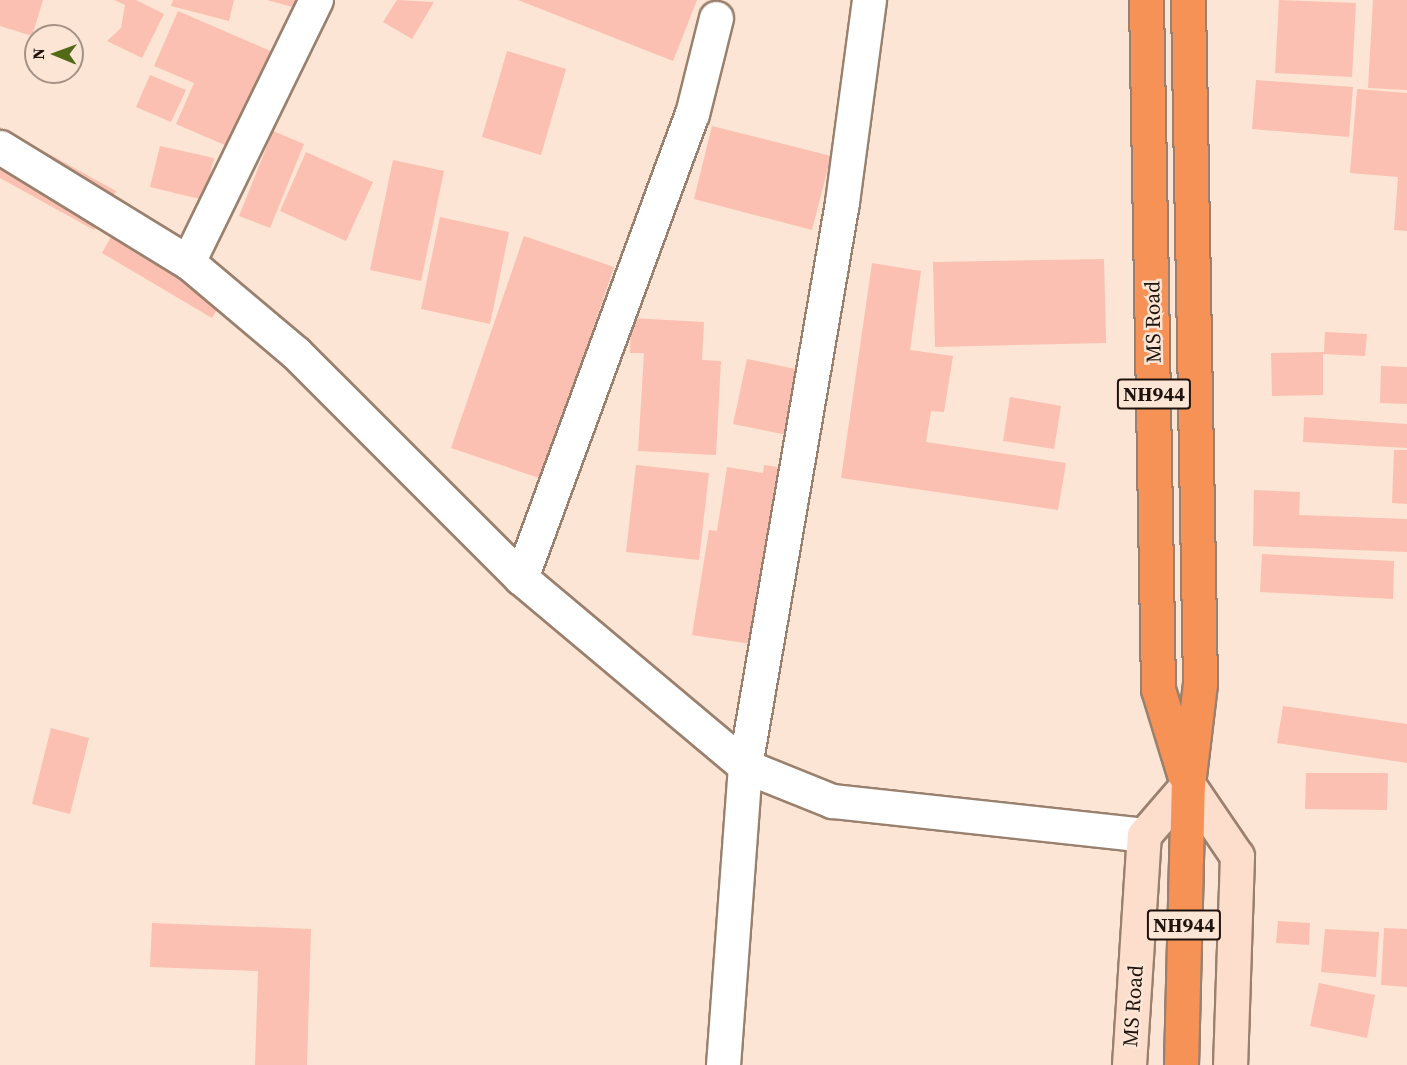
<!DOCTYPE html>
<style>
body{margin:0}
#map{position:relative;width:1407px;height:1065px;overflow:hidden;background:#fce5d5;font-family:"Source Serif 4",serif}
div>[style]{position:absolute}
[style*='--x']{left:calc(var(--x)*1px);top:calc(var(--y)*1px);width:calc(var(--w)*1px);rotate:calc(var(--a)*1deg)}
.building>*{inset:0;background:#fbc0b1}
.roads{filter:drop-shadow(2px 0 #9a806e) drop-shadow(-2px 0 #9a806e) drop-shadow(0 2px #9a806e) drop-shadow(0 -2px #9a806e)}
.street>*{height:33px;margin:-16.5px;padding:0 16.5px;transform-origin:16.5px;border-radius:16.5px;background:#fff}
.secondary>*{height:33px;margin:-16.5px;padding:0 16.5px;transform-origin:16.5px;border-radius:16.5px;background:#fddecd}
.highway>*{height:33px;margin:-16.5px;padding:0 16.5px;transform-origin:16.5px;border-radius:16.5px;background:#f79257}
span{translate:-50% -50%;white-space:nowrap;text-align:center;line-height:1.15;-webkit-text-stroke:5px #fce5d5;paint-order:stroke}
.shield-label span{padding:2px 4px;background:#fce5d5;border:2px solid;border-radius:4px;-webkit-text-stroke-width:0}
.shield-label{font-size:20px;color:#1e140d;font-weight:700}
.street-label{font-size:21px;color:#1e140d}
.north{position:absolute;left:24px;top:24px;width:60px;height:60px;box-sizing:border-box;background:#fce5d5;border:2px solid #a39185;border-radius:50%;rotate:271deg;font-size:16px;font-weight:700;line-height:24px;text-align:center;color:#1e140d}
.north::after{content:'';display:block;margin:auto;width:21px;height:27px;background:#526918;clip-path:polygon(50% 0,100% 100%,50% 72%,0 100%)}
</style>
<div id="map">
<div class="building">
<i style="clip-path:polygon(0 0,43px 0,32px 36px,0 26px)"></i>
<i style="clip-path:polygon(114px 0,136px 0,164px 14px,142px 58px,107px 41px,121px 28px,125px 5px)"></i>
<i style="clip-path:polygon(173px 0,234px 0,229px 21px,171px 6px)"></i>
<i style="clip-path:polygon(267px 0,298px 0,296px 8px)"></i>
<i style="clip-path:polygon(397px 0,434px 2px,412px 39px,383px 22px)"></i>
<i style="clip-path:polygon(518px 0,697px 0,673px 61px)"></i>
<i style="clip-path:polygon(1279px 0,1356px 3px,1352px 77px,1275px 73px)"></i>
<i style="clip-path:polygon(1373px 0,1407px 0,1407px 90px,1368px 88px)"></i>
<i style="clip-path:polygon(178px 11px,275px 53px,234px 149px,176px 124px,194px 83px,154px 66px)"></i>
<i style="clip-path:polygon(507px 51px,566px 69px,541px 155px,482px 137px)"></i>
<i style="clip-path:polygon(150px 75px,186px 90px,171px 122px,136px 107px)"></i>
<i style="clip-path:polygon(1256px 80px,1353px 87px,1349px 137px,1252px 129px)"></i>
<i style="clip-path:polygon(1357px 89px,1407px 93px,1407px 231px,1394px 230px,1398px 177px,1350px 173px)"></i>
<i style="clip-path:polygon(712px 126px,831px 156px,812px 230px,694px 199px)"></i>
<i style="clip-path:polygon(0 127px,116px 191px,94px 230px,0 178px)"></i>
<i style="clip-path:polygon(273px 131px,304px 144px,270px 228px,239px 216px)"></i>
<i style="clip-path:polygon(160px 146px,214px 158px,204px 200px,150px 187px)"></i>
<i style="clip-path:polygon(306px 152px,373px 182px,346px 241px,280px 211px)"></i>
<i style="clip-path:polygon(393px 160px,444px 171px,421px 281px,370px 270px)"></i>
<i style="clip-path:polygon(440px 217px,509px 232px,490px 324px,421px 309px)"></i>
<i style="clip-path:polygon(121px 219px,231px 285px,212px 318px,102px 253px)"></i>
<i style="clip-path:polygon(524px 236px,614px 267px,542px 479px,451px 448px)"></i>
<i style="clip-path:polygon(1104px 259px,1106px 343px,935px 347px,933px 262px)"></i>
<i style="clip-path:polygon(872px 263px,921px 271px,910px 350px,953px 356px,944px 412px,931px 411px,926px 442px,1066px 463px,1058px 510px,841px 478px)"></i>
<i style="clip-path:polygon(631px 318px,704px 322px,702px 360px,721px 361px,716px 455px,638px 451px,644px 353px,630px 353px)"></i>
<i style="clip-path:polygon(1325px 332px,1367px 334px,1365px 356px,1323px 354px,1323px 395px,1272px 396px,1271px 353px,1324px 352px)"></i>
<i style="clip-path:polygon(747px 359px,810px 372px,797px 437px,733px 424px)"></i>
<i style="clip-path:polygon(1381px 366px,1407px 367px,1407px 404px,1380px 403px)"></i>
<i style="clip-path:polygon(1010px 397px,1061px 406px,1054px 449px,1003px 441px)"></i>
<i style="clip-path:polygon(1304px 417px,1407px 424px,1407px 448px,1303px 442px)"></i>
<i style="clip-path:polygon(1394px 450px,1407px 450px,1407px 504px,1392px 503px)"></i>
<i style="clip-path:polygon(636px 465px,709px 473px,699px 560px,626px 552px)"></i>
<i style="clip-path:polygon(764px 465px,805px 471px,778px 648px,692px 635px,709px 530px,717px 531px,727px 467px,763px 473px)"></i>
<i style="clip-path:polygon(1254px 490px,1300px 492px,1299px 515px,1407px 519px,1407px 552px,1253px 546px)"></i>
<i style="clip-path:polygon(1262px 554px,1394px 561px,1393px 599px,1260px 592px)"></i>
<i style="clip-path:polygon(1283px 706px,1407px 724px,1407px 763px,1277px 743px)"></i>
<i style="clip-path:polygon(51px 728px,89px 738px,70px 814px,32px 804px)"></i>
<i style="clip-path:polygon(1306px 773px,1388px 773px,1387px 810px,1305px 809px)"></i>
<i style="clip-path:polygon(1278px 921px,1310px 923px,1309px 945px,1276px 943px)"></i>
<i style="clip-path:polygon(152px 923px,311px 929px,307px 1065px,255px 1065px,258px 971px,150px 967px)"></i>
<i style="clip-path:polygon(1384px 928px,1407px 929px,1407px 987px,1381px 985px)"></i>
<i style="clip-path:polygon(1325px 929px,1379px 932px,1376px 977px,1321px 972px)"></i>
<i style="clip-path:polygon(1319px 983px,1375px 995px,1367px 1038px,1310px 1026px)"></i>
</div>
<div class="roads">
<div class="street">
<i style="--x:0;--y:147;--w:220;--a:31.5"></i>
<i style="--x:188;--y:262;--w:141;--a:40.1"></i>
<i style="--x:296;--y:353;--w:318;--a:45"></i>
<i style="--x:521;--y:578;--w:292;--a:40"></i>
<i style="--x:745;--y:766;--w:94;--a:21.9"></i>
<i style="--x:832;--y:801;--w:314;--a:6.2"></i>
<i style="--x:188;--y:262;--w:292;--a:-64"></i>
<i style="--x:521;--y:578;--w:495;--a:-69.8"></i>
<i style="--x:692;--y:114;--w:99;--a:-76"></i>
<i style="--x:723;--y:1065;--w:300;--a:-85.8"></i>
<i style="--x:745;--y:766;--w:572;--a:-80.24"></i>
<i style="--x:842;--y:202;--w:204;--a:-82.4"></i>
</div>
<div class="secondary">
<i style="--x:1129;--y:1065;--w:230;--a:-86.3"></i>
<i style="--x:1144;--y:835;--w:67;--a:-49.2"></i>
<i style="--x:1188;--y:784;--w:87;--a:55.8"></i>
<i style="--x:1237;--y:856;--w:209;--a:91.9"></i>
</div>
<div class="highway">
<i style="--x:1146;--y:0;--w:689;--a:89"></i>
<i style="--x:1158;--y:689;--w:89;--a:73"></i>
<i style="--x:1181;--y:1065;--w:281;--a:-88.6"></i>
<i style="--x:1188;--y:784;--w:102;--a:-83.2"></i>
<i style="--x:1200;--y:683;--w:683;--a:-91.01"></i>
</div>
</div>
<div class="shield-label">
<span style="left:1154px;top:394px">NH944</span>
<span style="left:1184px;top:925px">NH944</span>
</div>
<div class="street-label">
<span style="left:1153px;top:322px;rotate:-91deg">MS Road</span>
<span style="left:1133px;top:1006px;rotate:-86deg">MS Road</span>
</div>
<div class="north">N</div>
</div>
